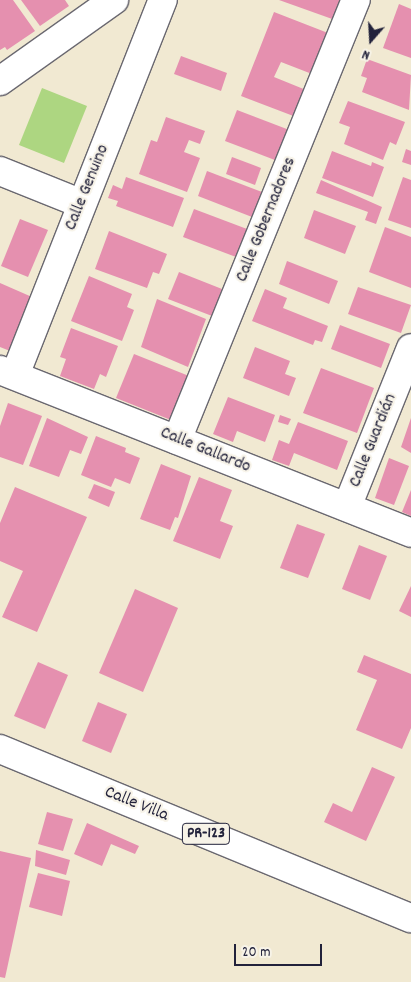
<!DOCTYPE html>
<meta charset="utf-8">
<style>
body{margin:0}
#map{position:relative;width:411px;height:982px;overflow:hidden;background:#f1e9d2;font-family:Dekko,sans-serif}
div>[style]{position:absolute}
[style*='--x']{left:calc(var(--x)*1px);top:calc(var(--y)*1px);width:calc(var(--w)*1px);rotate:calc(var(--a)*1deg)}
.green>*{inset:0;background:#add681}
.building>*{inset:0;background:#e590af}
.roads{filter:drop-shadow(1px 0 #6a6870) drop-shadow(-1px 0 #6a6870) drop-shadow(0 1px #6a6870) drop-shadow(0 -1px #6a6870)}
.street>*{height:28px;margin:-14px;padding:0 14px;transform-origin:14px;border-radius:14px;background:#fff}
.primary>*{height:28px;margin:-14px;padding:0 14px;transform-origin:14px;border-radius:14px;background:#fff}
span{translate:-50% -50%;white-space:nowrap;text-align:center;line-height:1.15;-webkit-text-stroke:4.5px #f7f3e8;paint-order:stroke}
.shield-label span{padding:1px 4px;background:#f7f3e8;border:1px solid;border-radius:4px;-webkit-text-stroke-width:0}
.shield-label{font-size:16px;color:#22223b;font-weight:700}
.street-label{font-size:18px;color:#22223b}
.north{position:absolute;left:346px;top:15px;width:50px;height:50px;-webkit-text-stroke:4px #f7f3e8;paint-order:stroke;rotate:199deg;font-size:14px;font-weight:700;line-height:20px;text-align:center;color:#22223b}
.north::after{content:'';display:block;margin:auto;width:18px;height:22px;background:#22223b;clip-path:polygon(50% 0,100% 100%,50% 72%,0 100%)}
.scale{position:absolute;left:234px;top:944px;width:88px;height:22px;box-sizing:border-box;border:2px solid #22223b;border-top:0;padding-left:6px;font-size:15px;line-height:18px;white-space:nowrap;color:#22223b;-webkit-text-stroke:4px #f7f3e8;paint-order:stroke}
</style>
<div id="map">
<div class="green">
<i style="clip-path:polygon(42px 88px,87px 106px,64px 163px,19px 145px)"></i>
</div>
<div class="building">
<i style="clip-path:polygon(0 0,13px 0,35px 31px,7px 50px,5px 47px,0 50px)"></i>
<i style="clip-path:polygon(21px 0,65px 0,69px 6px,40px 26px)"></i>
<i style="clip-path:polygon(279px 0,342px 0,335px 20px)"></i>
<i style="clip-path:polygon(399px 4px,411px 9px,411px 58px,383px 48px)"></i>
<i style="clip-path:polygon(274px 12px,328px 33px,312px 74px,281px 62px,274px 77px,306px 90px,296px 117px,241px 96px)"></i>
<i style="clip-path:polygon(181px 56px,227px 73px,221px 91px,174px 74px)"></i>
<i style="clip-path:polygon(367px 59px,411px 75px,409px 110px,362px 92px,367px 78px,361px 76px)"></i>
<i style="clip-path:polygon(348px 101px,405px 122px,396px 145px,390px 142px,383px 160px,344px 144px,350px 127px,339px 123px)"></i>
<i style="clip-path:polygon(237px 110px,292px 131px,280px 162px,225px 141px)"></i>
<i style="clip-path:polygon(166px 117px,205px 131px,200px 144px,189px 140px,184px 152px,200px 158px,187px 192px,139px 174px,151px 140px,157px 142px)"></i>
<i style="clip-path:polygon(406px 149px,411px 151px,411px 165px,402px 162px)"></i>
<i style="clip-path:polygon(332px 151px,371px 166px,372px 162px,384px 167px,373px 197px,322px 178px)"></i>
<i style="clip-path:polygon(232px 157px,261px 168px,255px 185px,226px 174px)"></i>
<i style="clip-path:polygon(207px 171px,262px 192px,252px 217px,198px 196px)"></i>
<i style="clip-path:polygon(126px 177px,184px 198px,173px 227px,116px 206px,118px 201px,108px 198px,113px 185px,122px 189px)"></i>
<i style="clip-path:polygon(403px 177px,411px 180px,411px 228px,388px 220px)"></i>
<i style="clip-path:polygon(321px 180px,382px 207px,376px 224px,365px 220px,368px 212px,316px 193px)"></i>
<i style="clip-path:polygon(194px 209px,247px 229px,236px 257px,183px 237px)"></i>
<i style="clip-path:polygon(314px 210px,356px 226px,345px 254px,304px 238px)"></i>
<i style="clip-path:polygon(20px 219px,48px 230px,28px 277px,1px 266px)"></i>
<i style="clip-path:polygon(385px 227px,411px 237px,411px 288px,369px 272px)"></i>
<i style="clip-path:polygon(109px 231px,167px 254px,159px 274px,153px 272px,147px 288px,95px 269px)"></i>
<i style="clip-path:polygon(287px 261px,338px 281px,329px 304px,279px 284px)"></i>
<i style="clip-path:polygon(179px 272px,222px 289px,212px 316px,168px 299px)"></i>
<i style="clip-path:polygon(89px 276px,132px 294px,127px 307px,134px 310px,122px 341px,71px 321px)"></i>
<i style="clip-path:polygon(0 283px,32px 297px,10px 351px,0 347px)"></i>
<i style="clip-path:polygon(358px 287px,411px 305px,401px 333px,348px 314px)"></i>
<i style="clip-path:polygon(265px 289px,287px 298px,283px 308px,328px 326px,322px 342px,315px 340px,313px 345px,252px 321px)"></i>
<i style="clip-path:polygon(157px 299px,206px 319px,188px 367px,141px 347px)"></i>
<i style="clip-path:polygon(340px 325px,390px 344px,381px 368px,331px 349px)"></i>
<i style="clip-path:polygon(71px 328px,118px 346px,106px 377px,100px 374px,94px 389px,60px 376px,66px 359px,60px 357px)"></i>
<i style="clip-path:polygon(255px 347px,290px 361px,285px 374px,296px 378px,289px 396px,243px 378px)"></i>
<i style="clip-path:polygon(134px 354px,194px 378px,176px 422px,116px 398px)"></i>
<i style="clip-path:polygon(321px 368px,374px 388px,357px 433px,303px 413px)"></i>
<i style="clip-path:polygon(228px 397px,275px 415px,265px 442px,237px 431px,233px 442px,213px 434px)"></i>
<i style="clip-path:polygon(8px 403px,42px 416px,23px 465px,0 457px,0 426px)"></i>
<i style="clip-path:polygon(280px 415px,291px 419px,288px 425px,278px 422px)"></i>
<i style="clip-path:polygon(47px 418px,88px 437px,81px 454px,70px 450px,59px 477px,29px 466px)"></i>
<i style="clip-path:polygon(411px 418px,411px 453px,401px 447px)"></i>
<i style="clip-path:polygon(298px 422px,348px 441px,337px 470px,294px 453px,289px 466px,272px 460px,279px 440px,289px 444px)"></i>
<i style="clip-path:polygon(96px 436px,126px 448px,125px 452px,140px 458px,130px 484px,115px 478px,111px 487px,81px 475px)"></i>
<i style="clip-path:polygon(389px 458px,409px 466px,394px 505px,375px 498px)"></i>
<i style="clip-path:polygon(161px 464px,191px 476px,178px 518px,175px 517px,170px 530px,140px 519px)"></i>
<i style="clip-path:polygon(199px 477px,232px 490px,220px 521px,233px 526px,220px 559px,173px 541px)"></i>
<i style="clip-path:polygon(94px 484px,115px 492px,109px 507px,88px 498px)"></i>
<i style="clip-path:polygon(15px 487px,87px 517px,37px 632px,2px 617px,23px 571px,0 561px,0 523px)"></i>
<i style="clip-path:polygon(411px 490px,411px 516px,402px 512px)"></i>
<i style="clip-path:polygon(297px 524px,325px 534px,308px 578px,280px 568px)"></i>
<i style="clip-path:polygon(359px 545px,387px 556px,370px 600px,342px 589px)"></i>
<i style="clip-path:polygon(411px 586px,411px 617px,399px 611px)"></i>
<i style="clip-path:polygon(135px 589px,178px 608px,143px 692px,99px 673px)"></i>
<i style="clip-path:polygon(364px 655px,411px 674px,411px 728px,402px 749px,356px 730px,377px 680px,357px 672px)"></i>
<i style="clip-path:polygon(38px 662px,68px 675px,45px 729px,14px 716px)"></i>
<i style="clip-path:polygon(98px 702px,127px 714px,111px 753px,82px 741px)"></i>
<i style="clip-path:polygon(372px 767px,395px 777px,366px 841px,324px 822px,333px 803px,352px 812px)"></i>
<i style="clip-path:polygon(47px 812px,73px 819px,63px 851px,38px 844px)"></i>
<i style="clip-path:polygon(87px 823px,139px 846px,135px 854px,111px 844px,102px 866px,74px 854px)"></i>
<i style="clip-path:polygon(36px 850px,70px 860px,66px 875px,35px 866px)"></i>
<i style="clip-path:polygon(0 851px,31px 858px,5px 978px,0 977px)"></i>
<i style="clip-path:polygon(38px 873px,70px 881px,62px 916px,29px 907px)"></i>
</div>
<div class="roads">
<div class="street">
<i style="--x:0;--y:81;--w:140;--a:-35.4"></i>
<i style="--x:0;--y:171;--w:88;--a:21.9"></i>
<i style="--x:0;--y:370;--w:442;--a:21.6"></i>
<i style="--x:15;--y:375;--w:403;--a:-68.5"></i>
<i style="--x:177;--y:440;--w:475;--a:-67.9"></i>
<i style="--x:347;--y:507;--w:171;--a:-68.1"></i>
</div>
<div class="primary">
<i style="--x:0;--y:749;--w:444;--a:22.4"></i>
</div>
</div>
<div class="shield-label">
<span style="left:206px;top:834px">PR-123</span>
</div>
<div class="street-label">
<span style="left:88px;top:188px;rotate:-68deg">Calle Genuino</span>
<span style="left:267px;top:220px;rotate:-68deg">Calle Gobernadores</span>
<span style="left:374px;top:441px;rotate:-68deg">Calle Guardián</span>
<span style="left:205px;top:451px;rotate:22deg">Calle Gallardo</span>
<span style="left:136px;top:805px;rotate:22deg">Calle Villa</span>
</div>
<div class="north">N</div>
<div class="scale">20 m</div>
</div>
